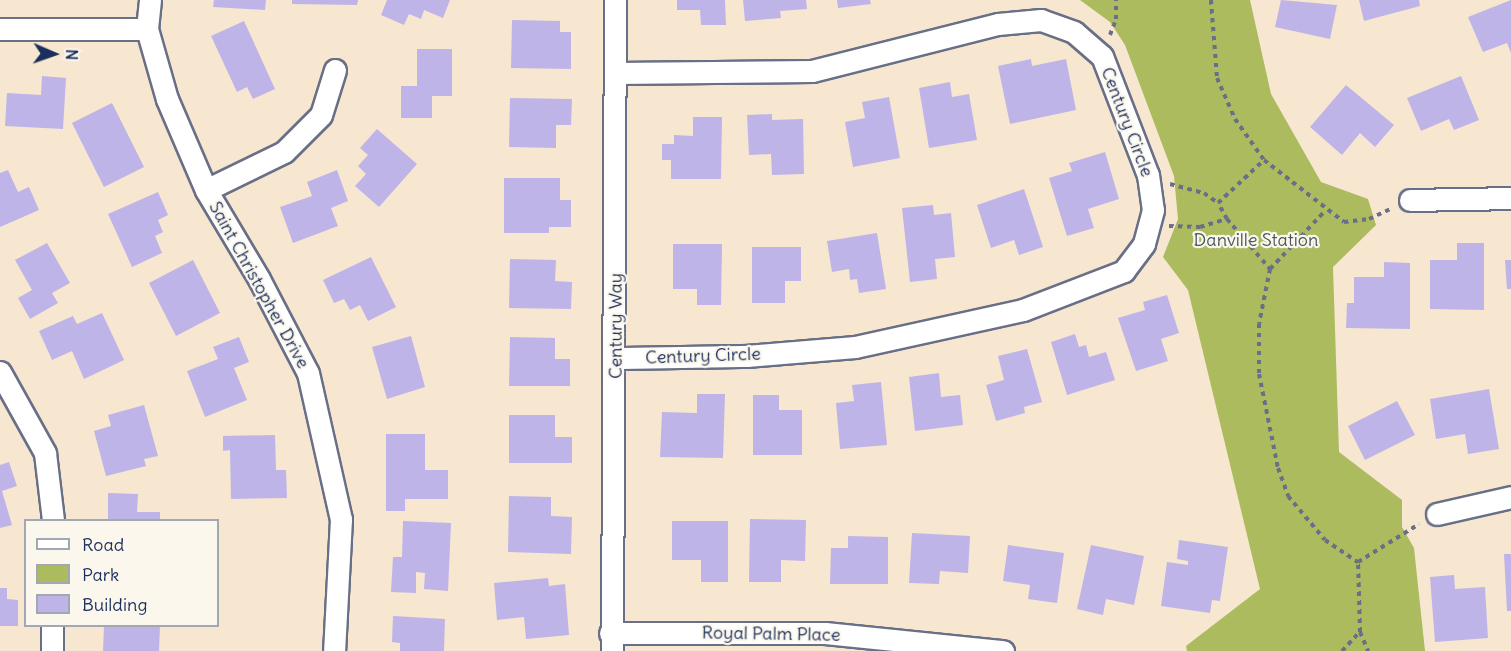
<!DOCTYPE html>
<style>
body{margin:0}
#map{position:relative;width:1511px;height:651px;overflow:hidden;background:#f7e6d0;font-family:Delius,sans-serif}
div>[style]{position:absolute}
[style*='--x']{left:calc(var(--x)*1px);top:calc(var(--y)*1px);width:calc(var(--w)*1px);rotate:calc(var(--a)*1deg)}
.green>*{inset:0;background:#abbb5e}
.building>*{inset:0;background:#bfb4e8}
.path>*{height:4px;margin-top:-2px;transform-origin:0;background:repeating-linear-gradient(90deg,#686f86 0 4.5px,transparent 0 9px)}
.roads{filter:drop-shadow(2px 0 #686f86) drop-shadow(-2px 0 #686f86) drop-shadow(0 2px #686f86) drop-shadow(0 -2px #686f86)}
.minor>*{height:21px;margin:-10.5px;padding:0 10.5px;transform-origin:10.5px;border-radius:10.5px;background:#fff}
span{translate:-50% -50%;white-space:nowrap;text-align:center;line-height:1.15;-webkit-text-stroke:4.5px #fbf7ec;paint-order:stroke}
.street-label{font-size:18px;color:#1b2f5e}
.park-label{font-size:18px;color:#46595e}
.legend{position:absolute;left:24px;top:519px;width:195px;height:108px;box-sizing:border-box;background:#fbf7ec;border:2px solid #a1a7b3;margin:0;padding:8px 10px;list-style:none;font-size:18px;color:#1b2f5e}
.legend li{display:flex;align-items:center;gap:12px;height:30px}
.legend b{width:30px;border:2px solid #a1a7b3}
.north{position:absolute;left:24px;top:24px;width:60px;height:60px;-webkit-text-stroke:4px #fbf7ec;paint-order:stroke;rotate:92deg;font-size:16px;font-weight:700;line-height:24px;text-align:center;color:#1b2f5e}
.north::after{content:'';display:block;margin:auto;width:21px;height:27px;background:#1b2f5e;clip-path:polygon(50% 0,100% 100%,50% 72%,0 100%)}
</style>
<div id="map">
<div class="green">
<i style="clip-path:polygon(1080px 0,1250px 0,1271px 94px,1321px 182px,1368px 199px,1376px 225px,1333px 267px,1339px 452px,1402px 500px,1402px 527px,1414px 548px,1425px 651px,1187px 651px,1186px 646px,1260px 589px,1188px 290px,1163px 257px,1178px 219px,1174px 176px,1125px 45px,1110px 22px)"></i>
</div>
<div class="building">
<i style="clip-path:polygon(214px 0,266px 0,265px 10px,213px 7px)"></i>
<i style="clip-path:polygon(292px 0,358px 0,357px 5px,292px 4px)"></i>
<i style="clip-path:polygon(387px 0,450px 0,443px 18px,424px 10px,421px 19px,409px 14px,404px 25px,381px 15px)"></i>
<i style="clip-path:polygon(677px 0,725px 0,726px 25px,701px 25px,700px 10px,677px 10px)"></i>
<i style="clip-path:polygon(743px 0,806px 0,807px 9px,780px 11px,781px 18px,745px 21px)"></i>
<i style="clip-path:polygon(837px 0,870px 0,871px 4px,838px 8px)"></i>
<i style="clip-path:polygon(1281px 0,1337px 5px,1330px 39px,1275px 27px)"></i>
<i style="clip-path:polygon(1359px 0,1419px 0,1420px 6px,1364px 21px)"></i>
<i style="clip-path:polygon(1511px 0,1511px 53px,1507px 43px,1483px 52px,1468px 17px)"></i>
<i style="clip-path:polygon(512px 20px,560px 21px,560px 32px,571px 32px,571px 69px,511px 68px)"></i>
<i style="clip-path:polygon(244px 21px,275px 89px,253px 99px,247px 87px,237px 92px,211px 36px)"></i>
<i style="clip-path:polygon(417px 49px,452px 49px,452px 96px,432px 96px,432px 118px,401px 118px,401px 86px,417px 86px)"></i>
<i style="clip-path:polygon(1031px 59px,1032px 66px,1066px 59px,1076px 110px,1010px 124px,998px 66px)"></i>
<i style="clip-path:polygon(42px 76px,66px 78px,63px 129px,5px 126px,7px 93px,41px 95px)"></i>
<i style="clip-path:polygon(1461px 76px,1479px 120px,1454px 130px,1449px 119px,1421px 131px,1407px 98px)"></i>
<i style="clip-path:polygon(950px 82px,952px 97px,969px 94px,977px 140px,929px 148px,919px 88px)"></i>
<i style="clip-path:polygon(1346px 85px,1394px 125px,1375px 147px,1360px 133px,1342px 155px,1310px 127px)"></i>
<i style="clip-path:polygon(889px 97px,900px 158px,853px 167px,845px 122px,865px 118px,862px 102px)"></i>
<i style="clip-path:polygon(510px 98px,572px 99px,571px 125px,556px 125px,556px 148px,509px 147px)"></i>
<i style="clip-path:polygon(112px 103px,144px 167px,104px 187px,72px 123px)"></i>
<i style="clip-path:polygon(772px 114px,772px 120px,803px 119px,804px 174px,772px 175px,771px 154px,749px 155px,747px 115px)"></i>
<i style="clip-path:polygon(693px 117px,722px 117px,721px 179px,671px 179px,671px 160px,662px 160px,662px 144px,674px 144px,674px 135px,693px 136px)"></i>
<i style="clip-path:polygon(377px 129px,417px 164px,379px 207px,355px 186px,366px 174px,358px 166px,368px 155px,360px 148px)"></i>
<i style="clip-path:polygon(1105px 152px,1119px 199px,1088px 209px,1094px 228px,1067px 236px,1049px 178px,1072px 171px,1069px 163px)"></i>
<i style="clip-path:polygon(8px 170px,18px 192px,29px 187px,39px 210px,0 227px,0 173px)"></i>
<i style="clip-path:polygon(337px 170px,348px 201px,331px 208px,338px 226px,293px 243px,280px 207px,312px 196px,307px 182px)"></i>
<i style="clip-path:polygon(504px 178px,560px 178px,560px 200px,571px 200px,571px 227px,549px 227px,549px 233px,504px 233px)"></i>
<i style="clip-path:polygon(1024px 189px,1043px 247px,1019px 255px,1014px 240px,991px 248px,977px 205px)"></i>
<i style="clip-path:polygon(158px 192px,168px 215px,158px 220px,163px 232px,155px 236px,162px 253px,132px 267px,108px 214px)"></i>
<i style="clip-path:polygon(933px 205px,934px 215px,951px 213px,955px 257px,935px 259px,937px 279px,910px 282px,902px 208px)"></i>
<i style="clip-path:polygon(877px 233px,886px 289px,859px 293px,857px 279px,850px 280px,849px 269px,832px 272px,827px 241px)"></i>
<i style="clip-path:polygon(47px 243px,70px 283px,52px 293px,58px 303px,30px 319px,18px 298px,32px 290px,15px 260px)"></i>
<i style="clip-path:polygon(1457px 243px,1484px 243px,1484px 310px,1430px 309px,1430px 260px,1457px 260px)"></i>
<i style="clip-path:polygon(673px 244px,722px 244px,721px 305px,697px 305px,697px 289px,673px 289px)"></i>
<i style="clip-path:polygon(752px 247px,801px 247px,801px 281px,785px 281px,785px 303px,752px 303px)"></i>
<i style="clip-path:polygon(371px 257px,396px 307px,368px 321px,360px 305px,350px 310px,344px 299px,334px 303px,323px 280px)"></i>
<i style="clip-path:polygon(510px 259px,556px 260px,555px 281px,572px 282px,571px 309px,509px 308px)"></i>
<i style="clip-path:polygon(193px 260px,220px 313px,176px 336px,149px 283px)"></i>
<i style="clip-path:polygon(1505px 260px,1511px 260px,1511px 289px,1507px 289px)"></i>
<i style="clip-path:polygon(1384px 262px,1410px 263px,1410px 329px,1346px 328px,1347px 303px,1354px 303px,1354px 277px,1384px 277px)"></i>
<i style="clip-path:polygon(1167px 295px,1179px 333px,1161px 339px,1168px 361px,1136px 371px,1118px 318px,1145px 310px,1143px 302px)"></i>
<i style="clip-path:polygon(102px 313px,124px 360px,84px 379px,72px 351px,52px 360px,39px 331px,73px 316px,77px 324px)"></i>
<i style="clip-path:polygon(1075px 334px,1079px 347px,1086px 345px,1089px 357px,1106px 352px,1115px 380px,1067px 395px,1051px 342px)"></i>
<i style="clip-path:polygon(411px 336px,425px 387px,387px 399px,372px 347px)"></i>
<i style="clip-path:polygon(239px 337px,249px 362px,234px 368px,247px 400px,205px 417px,187px 371px,218px 359px,213px 347px)"></i>
<i style="clip-path:polygon(510px 337px,555px 338px,555px 359px,570px 359px,570px 386px,509px 386px)"></i>
<i style="clip-path:polygon(1027px 349px,1042px 402px,1024px 407px,1025px 413px,996px 421px,986px 385px,1004px 380px,998px 356px)"></i>
<i style="clip-path:polygon(939px 373px,941px 397px,960px 395px,963px 425px,915px 431px,909px 377px)"></i>
<i style="clip-path:polygon(881px 382px,887px 445px,840px 449px,836px 403px,854px 401px,852px 385px)"></i>
<i style="clip-path:polygon(1489px 389px,1499px 449px,1468px 454px,1465px 434px,1436px 439px,1430px 399px)"></i>
<i style="clip-path:polygon(697px 394px,725px 394px,723px 458px,660px 457px,662px 412px,697px 413px)"></i>
<i style="clip-path:polygon(753px 395px,779px 395px,779px 410px,802px 410px,802px 455px,753px 455px)"></i>
<i style="clip-path:polygon(1397px 401px,1415px 435px,1365px 460px,1348px 426px)"></i>
<i style="clip-path:polygon(144px 405px,158px 456px,144px 459px,146px 466px,106px 476px,94px 431px,111px 426px,108px 415px)"></i>
<i style="clip-path:polygon(509px 415px,555px 415px,555px 437px,572px 437px,572px 463px,509px 463px)"></i>
<i style="clip-path:polygon(386px 434px,425px 434px,425px 470px,448px 470px,448px 499px,405px 499px,405px 511px,386px 511px)"></i>
<i style="clip-path:polygon(275px 435px,276px 470px,286px 470px,287px 498px,231px 499px,230px 450px,223px 451px,223px 436px)"></i>
<i style="clip-path:polygon(9px 462px,17px 486px,2px 491px,12px 525px,0 528px,0 465px)"></i>
<i style="clip-path:polygon(108px 493px,138px 494px,137px 512px,160px 512px,160px 520px,108px 520px)"></i>
<i style="clip-path:polygon(509px 496px,551px 497px,551px 516px,572px 517px,571px 554px,508px 552px)"></i>
<i style="clip-path:polygon(750px 519px,806px 520px,805px 561px,781px 560px,781px 582px,749px 582px)"></i>
<i style="clip-path:polygon(403px 521px,451px 523px,448px 591px,424px 589px,425px 573px,416px 572px,416px 593px,391px 592px,393px 557px,402px 557px)"></i>
<i style="clip-path:polygon(672px 521px,728px 521px,728px 582px,701px 582px,701px 560px,672px 560px)"></i>
<i style="clip-path:polygon(912px 533px,970px 536px,968px 573px,940px 571px,939px 584px,909px 583px)"></i>
<i style="clip-path:polygon(848px 536px,888px 537px,888px 584px,830px 584px,831px 548px,848px 548px)"></i>
<i style="clip-path:polygon(1179px 540px,1228px 547px,1220px 601px,1212px 600px,1210px 613px,1161px 606px,1167px 562px,1188px 565px,1188px 561px,1177px 559px)"></i>
<i style="clip-path:polygon(1008px 545px,1064px 553px,1057px 603px,1028px 599px,1030px 585px,1003px 581px)"></i>
<i style="clip-path:polygon(1091px 545px,1144px 556px,1134px 605px,1106px 599px,1103px 615px,1077px 609px)"></i>
<i style="clip-path:polygon(1504px 554px,1511px 554px,1511px 611px,1507px 611px)"></i>
<i style="clip-path:polygon(1454px 575px,1455px 589px,1485px 587px,1488px 638px,1435px 642px,1430px 577px)"></i>
<i style="clip-path:polygon(548px 578px,549px 586px,565px 584px,569px 635px,526px 639px,524px 617px,497px 620px,494px 583px)"></i>
<i style="clip-path:polygon(0 588px,7px 588px,7px 599px,18px 600px,18px 626px,0 626px)"></i>
<i style="clip-path:polygon(393px 616px,445px 619px,444px 651px,400px 651px,400px 643px,392px 642px)"></i>
<i style="clip-path:polygon(104px 626px,160px 626px,159px 651px,103px 651px)"></i>
</div>
<div class="path">
<i style="--x:1211;--y:0;--w:78;--a:85.6"></i>
<i style="--x:1217;--y:78;--w:45;--a:66.3"></i>
<i style="--x:1235;--y:119;--w:50;--a:54.7"></i>
<i style="--x:1264;--y:160;--w:101;--a:37.8"></i>
<i style="--x:1344;--y:222;--w:25;--a:-7"></i>
<i style="--x:1369;--y:219;--w:26;--a:-25"></i>
<i style="--x:1110;--y:35;--w:17;--a:-69"></i>
<i style="--x:1116;--y:19;--w:19;--a:-90"></i>
<i style="--x:1170;--y:184;--w:35;--a:15"></i>
<i style="--x:1204;--y:193;--w:17;--a:36"></i>
<i style="--x:1227;--y:219;--w:66;--a:49.3"></i>
<i style="--x:1270;--y:269;--w:80;--a:-46.5"></i>
<i style="--x:1169;--y:226;--w:31;--a:2"></i>
<i style="--x:1200;--y:227;--w:28;--a:-17"></i>
<i style="--x:1227;--y:219;--w:18;--a:-119"></i>
<i style="--x:1218;--y:203;--w:63;--a:-43.1"></i>
<i style="--x:1270;--y:269;--w:56;--a:101.3"></i>
<i style="--x:1259;--y:324;--w:50;--a:90"></i>
<i style="--x:1259;--y:374;--w:96;--a:78.6"></i>
<i style="--x:1278;--y:468;--w:30;--a:70"></i>
<i style="--x:1288;--y:496;--w:57;--a:49.9"></i>
<i style="--x:1325;--y:540;--w:40;--a:34"></i>
<i style="--x:1358;--y:562;--w:72;--a:-31.9"></i>
<i style="--x:1360;--y:632;--w:21;--a:67"></i>
<i style="--x:1342;--y:651;--w:26;--a:-47"></i>
<i style="--x:1360;--y:632;--w:70;--a:-91.6"></i>
</div>
<div class="roads">
<div class="minor">
<i style="--x:150;--y:0;--w:29;--a:96"></i>
<i style="--x:147;--y:29;--w:73;--a:74.1"></i>
<i style="--x:167;--y:99;--w:99;--a:66.8"></i>
<i style="--x:206;--y:190;--w:104;--a:59.2"></i>
<i style="--x:259;--y:279;--w:106;--a:62.5"></i>
<i style="--x:308;--y:373;--w:150;--a:77.3"></i>
<i style="--x:341;--y:519;--w:132;--a:93"></i>
<i style="--x:0;--y:29;--w:147;--a:0"></i>
<i style="--x:616;--y:73;--w:196;--a:-0.6"></i>
<i style="--x:812;--y:71;--w:192;--a:-14.2"></i>
<i style="--x:998;--y:24;--w:43;--a:-5.3"></i>
<i style="--x:1041;--y:20;--w:35;--a:20"></i>
<i style="--x:1074;--y:32;--w:37;--a:41"></i>
<i style="--x:1102;--y:56;--w:128;--a:68.9"></i>
<i style="--x:1148;--y:175;--w:35;--a:82"></i>
<i style="--x:1153;--y:210;--w:35;--a:105"></i>
<i style="--x:1144;--y:244;--w:34;--a:127"></i>
<i style="--x:1124;--y:271;--w:108;--a:158.9"></i>
<i style="--x:1023;--y:310;--w:172;--a:167.6"></i>
<i style="--x:855;--y:347;--w:109;--a:175.3"></i>
<i style="--x:746;--y:356;--w:130;--a:179.1"></i>
<i style="--x:206;--y:190;--w:87;--a:-26"></i>
<i style="--x:284;--y:152;--w:52;--a:-45"></i>
<i style="--x:321;--y:115;--w:47;--a:-72.7"></i>
<i style="--x:1410;--y:200;--w:101;--a:-1.1"></i>
<i style="--x:0;--y:372;--w:93;--a:60.9"></i>
<i style="--x:45;--y:453;--w:67;--a:83.2"></i>
<i style="--x:1437;--y:514;--w:76;--a:-12.9"></i>
<i style="--x:610;--y:633;--w:215;--a:0"></i>
<i style="--x:825;--y:633;--w:179;--a:5.8"></i>
<i style="--x:52;--y:651;--w:25;--a:-90"></i>
<i style="--x:612;--y:651;--w:651;--a:-89.74"></i>
</div>
</div>
<div class="street-label">
<span style="left:1127px;top:122px;rotate:69deg">Century Circle</span>
<span style="left:259px;top:285px;rotate:61deg">Saint Christopher Drive</span>
<span style="left:616px;top:326px;rotate:-90deg">Century Way</span>
<span style="left:703px;top:356px;rotate:-2deg">Century Circle</span>
<span style="left:771px;top:634px;rotate:1deg">Royal Palm Place</span>
</div>
<div class="park-label">
<span style="left:1256px;top:240px">Danville Station</span>
</div>
<ul class="legend">
<li><b style="height:8px;background:#fff"></b>Road</li>
<li><b style="height:16px;background:#abbb5e"></b>Park</li>
<li><b style="height:16px;background:#bfb4e8"></b>Building</li>
</ul>
<div class="north">N</div>
</div>
